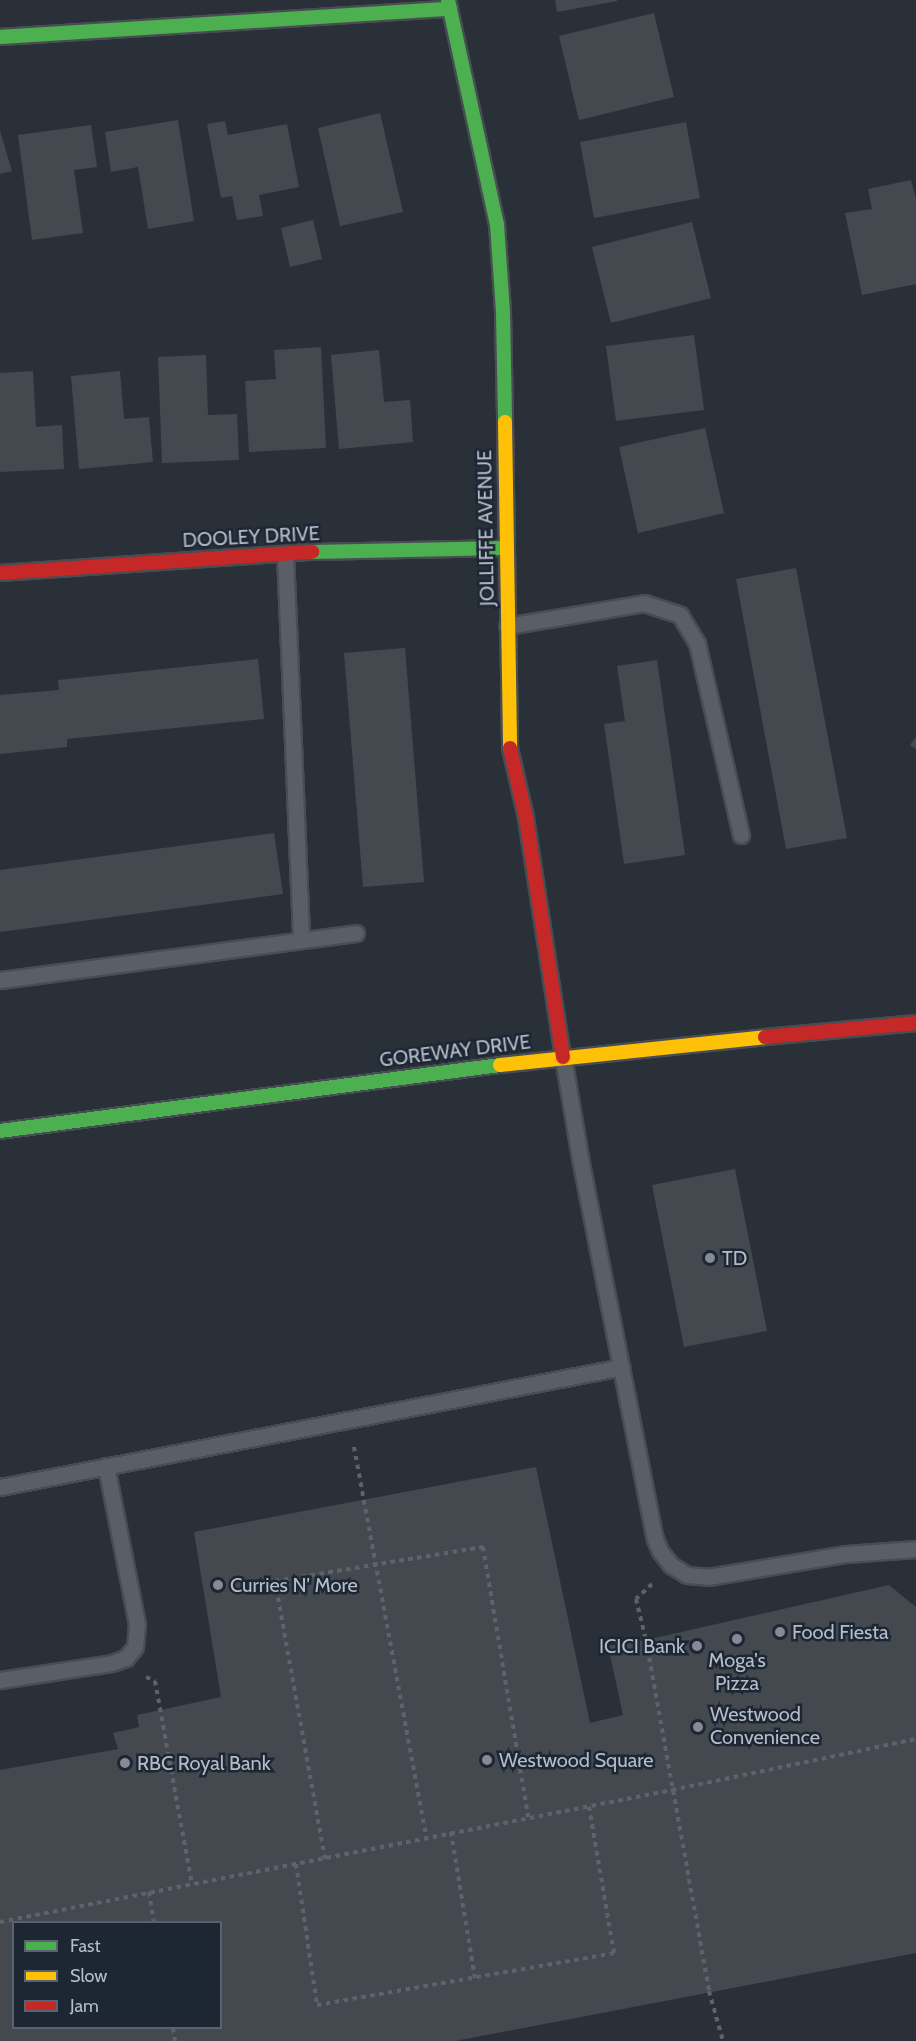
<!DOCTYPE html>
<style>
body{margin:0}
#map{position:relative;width:916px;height:2041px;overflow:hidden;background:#2a3038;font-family:Cabin,sans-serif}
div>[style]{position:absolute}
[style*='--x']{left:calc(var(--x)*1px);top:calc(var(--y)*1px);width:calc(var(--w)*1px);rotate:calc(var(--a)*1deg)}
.building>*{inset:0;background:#444950}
.path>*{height:4px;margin-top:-2px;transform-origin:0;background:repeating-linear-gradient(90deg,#5d636a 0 4.5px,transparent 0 9px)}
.roads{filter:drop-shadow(2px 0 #484c53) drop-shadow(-2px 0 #484c53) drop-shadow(0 2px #484c53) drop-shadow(0 -2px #484c53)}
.lane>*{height:15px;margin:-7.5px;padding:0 7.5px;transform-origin:7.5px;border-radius:7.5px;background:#5a5e66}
.fast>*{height:14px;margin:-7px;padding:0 7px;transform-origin:7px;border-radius:7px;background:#4caf50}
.slow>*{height:14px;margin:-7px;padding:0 7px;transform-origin:7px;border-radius:7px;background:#ffc107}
.jam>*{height:14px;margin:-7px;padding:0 7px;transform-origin:7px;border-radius:7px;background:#c62828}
.dots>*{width:16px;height:16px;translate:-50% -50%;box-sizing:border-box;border:3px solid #1d2633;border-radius:50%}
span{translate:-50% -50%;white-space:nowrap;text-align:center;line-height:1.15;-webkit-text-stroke:5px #1d2633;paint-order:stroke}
.street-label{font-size:20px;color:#b4bcc9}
.poi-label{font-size:20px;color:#b4bcc9}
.left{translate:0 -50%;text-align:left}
.right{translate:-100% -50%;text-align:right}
.legend{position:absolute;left:12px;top:1921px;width:210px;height:108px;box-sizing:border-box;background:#1d2633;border:2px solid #59626f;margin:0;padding:8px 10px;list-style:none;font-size:18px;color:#b4bcc9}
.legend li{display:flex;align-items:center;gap:12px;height:30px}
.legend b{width:30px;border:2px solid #59626f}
</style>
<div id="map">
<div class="building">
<i style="clip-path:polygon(555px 0,617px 0,617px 1px,557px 12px)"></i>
<i style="clip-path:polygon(654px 13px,674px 97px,579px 120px,559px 36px)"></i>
<i style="clip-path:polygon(380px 113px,403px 212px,340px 226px,318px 128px)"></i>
<i style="clip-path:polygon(178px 120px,194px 221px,148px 229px,138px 167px,111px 172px,105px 132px)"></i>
<i style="clip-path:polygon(225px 121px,228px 135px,287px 124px,299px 187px,259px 195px,263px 216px,237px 220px,232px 196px,221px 198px,207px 124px)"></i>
<i style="clip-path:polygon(686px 122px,700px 198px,594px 218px,580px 142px)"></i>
<i style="clip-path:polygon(91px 125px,97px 167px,74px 170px,83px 233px,32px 240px,18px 135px)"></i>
<i style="clip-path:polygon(0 131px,12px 171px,0 174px)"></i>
<i style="clip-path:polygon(911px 180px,916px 199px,916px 284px,862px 295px,845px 213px,872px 209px,868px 189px)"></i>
<i style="clip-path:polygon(313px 220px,322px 259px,290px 267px,281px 228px)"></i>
<i style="clip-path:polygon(692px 222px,711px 298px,611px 323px,592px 247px)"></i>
<i style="clip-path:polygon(694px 335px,704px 410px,616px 421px,606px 346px)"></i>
<i style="clip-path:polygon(321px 347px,326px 448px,249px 452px,245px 381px,276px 379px,274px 350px)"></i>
<i style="clip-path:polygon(379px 350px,384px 402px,410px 400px,413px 442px,339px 449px,331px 355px)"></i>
<i style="clip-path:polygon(206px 355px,208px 415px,237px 414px,239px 460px,162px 463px,158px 357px)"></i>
<i style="clip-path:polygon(33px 371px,36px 427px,62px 425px,64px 469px,0 472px,0 373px)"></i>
<i style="clip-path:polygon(120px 371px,124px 419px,149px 417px,153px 462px,79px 469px,71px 376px)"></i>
<i style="clip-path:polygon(705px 428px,724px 513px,638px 533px,619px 447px)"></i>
<i style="clip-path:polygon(796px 568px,847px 838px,786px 849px,736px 579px)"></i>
<i style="clip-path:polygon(405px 648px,424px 882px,363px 887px,344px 653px)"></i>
<i style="clip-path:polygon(258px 659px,264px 719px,67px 739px,67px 747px,0 754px,0 695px,59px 690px,58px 680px)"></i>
<i style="clip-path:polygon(657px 660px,685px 855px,624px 864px,604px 724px,625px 721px,617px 666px)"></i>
<i style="clip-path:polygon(916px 737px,916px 749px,910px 745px)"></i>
<i style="clip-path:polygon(274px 833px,283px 894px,0 932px,0 870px)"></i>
<i style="clip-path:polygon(735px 1169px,767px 1331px,684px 1347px,652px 1185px)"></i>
<i style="clip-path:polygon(evenodd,536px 1467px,590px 1723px,623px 1715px,608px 1646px,646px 1640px,889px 1585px,916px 1607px,916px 1953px,455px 2041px,0 2041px,0 1770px,118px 1749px,113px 1733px,139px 1727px,137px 1715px,221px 1697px,194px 1532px,536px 1467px,14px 1922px,220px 1922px,220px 2028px,14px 2028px,14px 1922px)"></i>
</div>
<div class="path">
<i style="--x:354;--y:1447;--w:397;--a:79.5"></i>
<i style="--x:652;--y:1584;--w:22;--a:137"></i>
<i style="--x:636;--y:1599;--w:42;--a:76.3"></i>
<i style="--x:646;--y:1640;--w:357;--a:79.8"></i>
<i style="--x:709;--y:1991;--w:52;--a:74.4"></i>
<i style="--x:146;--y:1677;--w:10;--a:24"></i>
<i style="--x:155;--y:1681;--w:206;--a:79.7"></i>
<i style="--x:451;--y:1832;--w:148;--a:80.7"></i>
<i style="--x:325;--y:1859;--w:282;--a:-100.2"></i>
<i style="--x:275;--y:1581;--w:211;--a:-9.3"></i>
<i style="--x:483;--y:1547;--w:274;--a:80.5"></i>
<i style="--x:296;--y:1864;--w:143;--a:81.5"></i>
<i style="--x:317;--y:2005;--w:302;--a:-9.9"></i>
<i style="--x:614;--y:1953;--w:149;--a:-99.7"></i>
<i style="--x:149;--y:1892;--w:30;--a:81"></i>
<i style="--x:0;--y:1922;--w:685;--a:-11.11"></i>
<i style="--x:672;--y:1790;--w:249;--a:-11.8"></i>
<i style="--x:173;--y:2028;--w:13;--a:81"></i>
</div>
<div class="roads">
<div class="lane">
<i style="--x:285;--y:553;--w:386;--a:87.6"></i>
<i style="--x:507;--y:626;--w:139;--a:-9.5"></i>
<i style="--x:644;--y:603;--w:38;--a:18"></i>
<i style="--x:680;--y:615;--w:33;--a:59"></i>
<i style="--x:697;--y:643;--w:197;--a:77.1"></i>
<i style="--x:0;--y:980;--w:359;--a:-7.5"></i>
<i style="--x:563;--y:1057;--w:102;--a:80.4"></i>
<i style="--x:580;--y:1158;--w:388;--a:78.9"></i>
<i style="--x:655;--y:1539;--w:13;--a:67"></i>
<i style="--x:660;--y:1551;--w:18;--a:52"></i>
<i style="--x:671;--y:1565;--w:19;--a:32"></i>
<i style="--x:687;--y:1575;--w:21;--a:5"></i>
<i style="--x:708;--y:1577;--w:140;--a:-9.5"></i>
<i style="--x:846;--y:1554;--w:70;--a:-4.1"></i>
<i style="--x:0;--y:1487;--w:633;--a:-10.92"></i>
<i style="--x:0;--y:1680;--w:113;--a:-8.6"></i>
<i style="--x:112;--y:1663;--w:15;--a:-20"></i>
<i style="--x:126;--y:1658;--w:14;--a:-51"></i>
<i style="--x:135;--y:1647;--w:23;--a:-85"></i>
<i style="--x:137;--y:1624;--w:161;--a:-101.1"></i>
</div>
<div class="fast">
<i style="--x:448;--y:0;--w:229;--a:77.7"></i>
<i style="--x:497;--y:224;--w:89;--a:86.1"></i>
<i style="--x:503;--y:313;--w:109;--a:88.9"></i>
<i style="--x:0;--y:37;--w:451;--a:-3.6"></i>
<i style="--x:312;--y:552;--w:193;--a:-1.2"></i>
<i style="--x:0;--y:1131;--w:504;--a:-7.52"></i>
</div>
<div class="slow">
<i style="--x:505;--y:422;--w:326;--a:89.1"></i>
<i style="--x:500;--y:1065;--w:266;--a:-6"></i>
</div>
<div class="jam">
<i style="--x:0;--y:573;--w:313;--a:-3.9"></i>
<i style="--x:510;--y:748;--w:72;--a:77.1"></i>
<i style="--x:526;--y:818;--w:242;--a:81.2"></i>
<i style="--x:765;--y:1037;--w:152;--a:-5.3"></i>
</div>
</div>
<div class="dots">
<i style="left:710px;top:1258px;background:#848b96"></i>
<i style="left:218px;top:1585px;background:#848b96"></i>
<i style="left:780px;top:1632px;background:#848b96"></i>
<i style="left:737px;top:1639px;background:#848b96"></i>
<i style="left:697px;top:1646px;background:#848b96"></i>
<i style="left:698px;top:1727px;background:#848b96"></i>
<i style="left:487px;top:1760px;background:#848b96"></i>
<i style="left:125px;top:1763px;background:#848b96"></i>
</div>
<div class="street-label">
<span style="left:486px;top:528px;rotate:-91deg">JOLLIFFE AVENUE</span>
<span style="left:251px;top:537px;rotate:-3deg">DOOLEY DRIVE</span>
<span style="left:455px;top:1051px;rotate:-7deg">GOREWAY DRIVE</span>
</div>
<div class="poi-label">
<span class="left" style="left:722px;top:1258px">TD</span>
<span class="left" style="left:230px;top:1585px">Curries N' More</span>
<span class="left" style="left:792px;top:1632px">Food Fiesta</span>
<span class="right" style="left:685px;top:1646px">ICICI Bank</span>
<span style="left:737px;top:1672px">Moga's<br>Pizza</span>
<span class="left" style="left:710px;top:1726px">Westwood<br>Convenience</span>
<span class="left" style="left:499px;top:1760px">Westwood Square</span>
<span class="left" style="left:137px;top:1763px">RBC Royal Bank</span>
</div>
<ul class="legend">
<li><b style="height:8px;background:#4caf50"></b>Fast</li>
<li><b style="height:8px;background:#ffc107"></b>Slow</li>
<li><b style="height:8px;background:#c62828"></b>Jam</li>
</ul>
</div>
